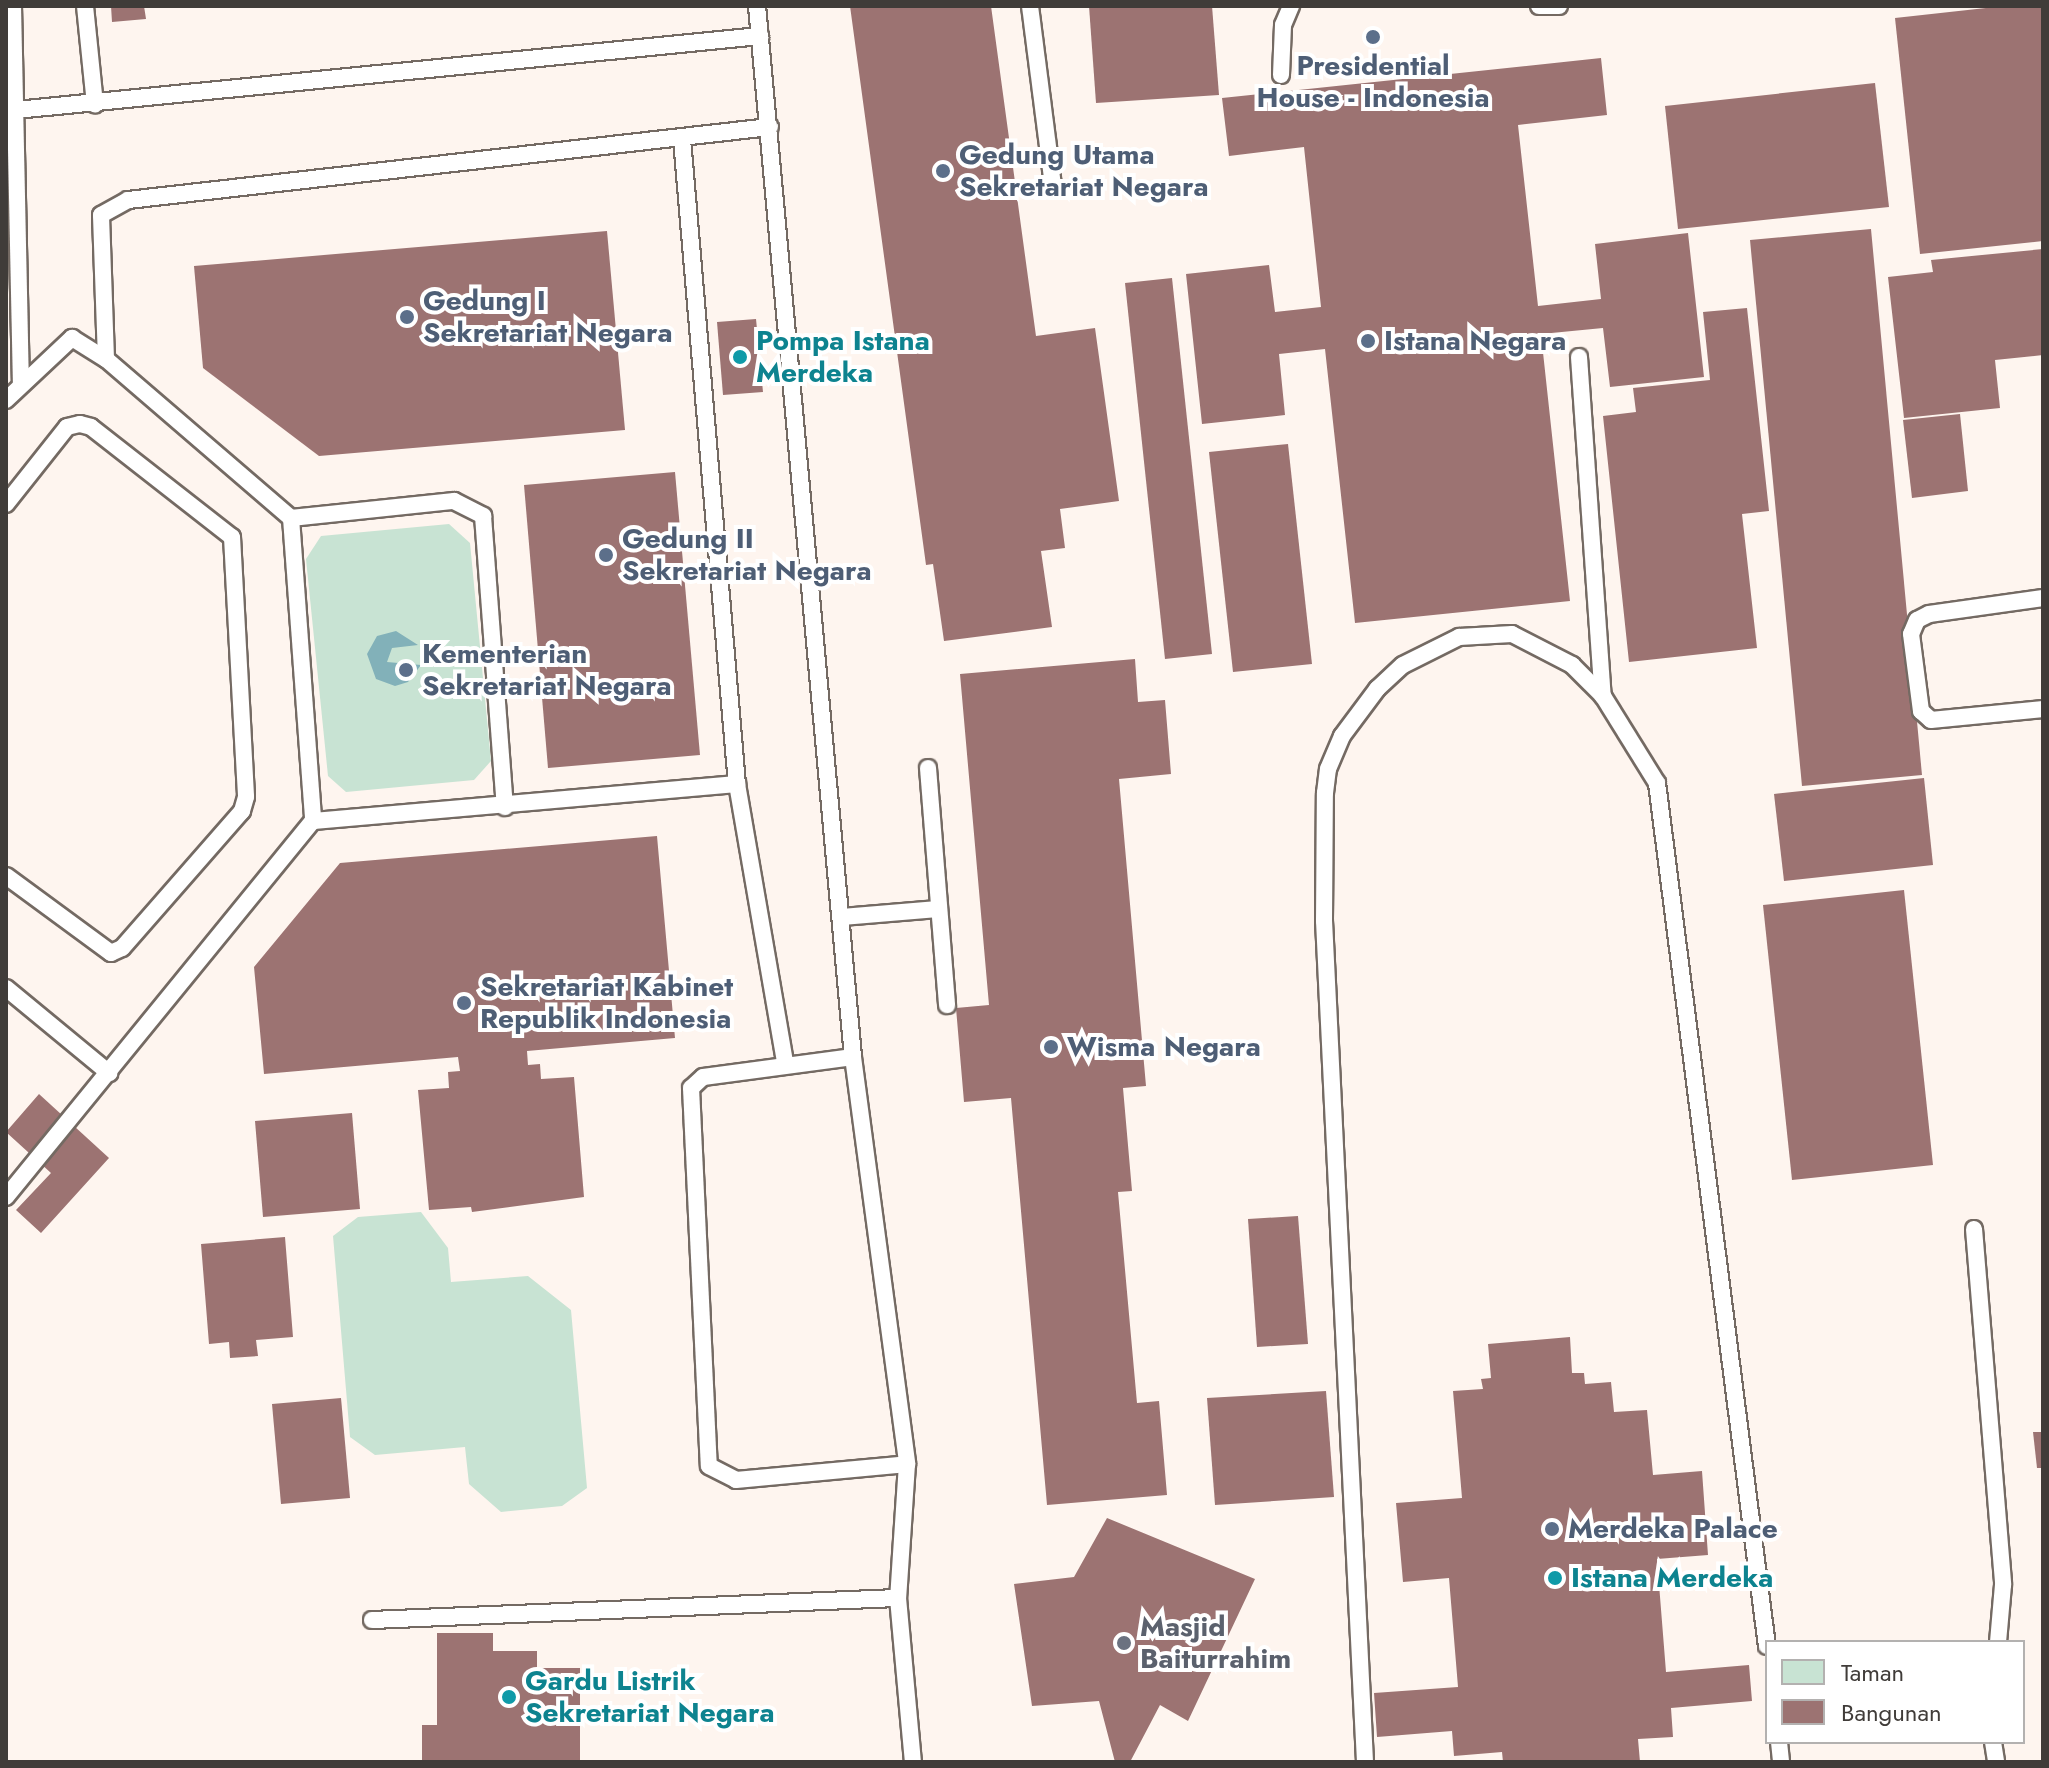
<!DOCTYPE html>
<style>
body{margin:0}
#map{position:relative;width:2049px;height:1768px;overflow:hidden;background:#fef5ef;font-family:Jost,sans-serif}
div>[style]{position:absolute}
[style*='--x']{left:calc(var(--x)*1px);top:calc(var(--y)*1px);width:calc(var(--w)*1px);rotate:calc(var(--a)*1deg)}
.green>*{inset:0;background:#c8e3d3}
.water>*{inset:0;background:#82b1b9}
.building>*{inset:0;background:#9c7372}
.roads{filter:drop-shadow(2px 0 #746a63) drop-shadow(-2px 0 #746a63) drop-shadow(0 2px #746a63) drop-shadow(0 -2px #746a63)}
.lane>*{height:16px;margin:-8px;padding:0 8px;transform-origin:8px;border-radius:8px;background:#fff}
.dots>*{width:22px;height:22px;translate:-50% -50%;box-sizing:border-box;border:4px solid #fff;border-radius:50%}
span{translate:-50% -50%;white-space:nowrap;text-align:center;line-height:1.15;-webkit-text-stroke:8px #fff;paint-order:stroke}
.service-label{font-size:28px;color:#4e5e75;font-weight:700}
.left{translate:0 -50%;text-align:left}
.culture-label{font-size:28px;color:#0d838f;font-weight:700}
.worship-label{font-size:28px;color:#5b616d;font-weight:700}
.frame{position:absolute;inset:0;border:8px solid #403c39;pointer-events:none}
.legend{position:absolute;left:1765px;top:1640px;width:260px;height:104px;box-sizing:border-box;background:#fff;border:2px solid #b3b1b0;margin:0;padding:10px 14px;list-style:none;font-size:24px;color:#403c39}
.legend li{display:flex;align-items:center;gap:16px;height:40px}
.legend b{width:40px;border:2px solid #b3b1b0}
</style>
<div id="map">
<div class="green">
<i style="clip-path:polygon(449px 524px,470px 543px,491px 761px,474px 780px,346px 792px,328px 776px,306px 559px,321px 536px)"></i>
<i style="clip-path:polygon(421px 1212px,448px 1248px,451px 1282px,528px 1276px,571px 1310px,587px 1488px,562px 1506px,501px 1512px,469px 1484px,465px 1447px,375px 1455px,350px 1437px,333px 1236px,358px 1217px)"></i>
</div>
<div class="water">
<i style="clip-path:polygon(396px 631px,418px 645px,392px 648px,387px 662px,421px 665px,408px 682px,395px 686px,376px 679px,367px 654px,377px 636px)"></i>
</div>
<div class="building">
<i style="clip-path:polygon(111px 6px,144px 6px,146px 19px,112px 22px)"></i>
<i style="clip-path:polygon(850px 6px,991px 6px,1036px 336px,1095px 328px,1119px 501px,1060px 509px,1065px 548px,1041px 551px,1052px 627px,944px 641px,933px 564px,926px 565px)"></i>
<i style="clip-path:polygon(1089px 6px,1212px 6px,1219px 95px,1096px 103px)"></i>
<i style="clip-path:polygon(2004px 6px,2043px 6px,2043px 241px,1920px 254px,1895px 18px)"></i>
<i style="clip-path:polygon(1601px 58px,1607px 115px,1518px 125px,1538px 306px,1601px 299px,1595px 244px,1688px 233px,1704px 377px,1610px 387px,1603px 328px,1541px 334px,1570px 601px,1355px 623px,1325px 349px,1279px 354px,1285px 415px,1202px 424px,1186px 274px,1269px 265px,1275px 312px,1321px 307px,1304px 147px,1229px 156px,1222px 98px)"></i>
<i style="clip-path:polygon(1875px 83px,1889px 207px,1678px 229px,1665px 106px)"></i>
<i style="clip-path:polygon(1871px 229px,1922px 775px,1802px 786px,1750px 240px)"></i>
<i style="clip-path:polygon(607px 231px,625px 430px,319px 456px,203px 368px,194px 266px)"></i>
<i style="clip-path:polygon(2043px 249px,2043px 355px,1995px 360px,2000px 408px,1904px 418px,1888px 277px,1933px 272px,1931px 260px)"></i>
<i style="clip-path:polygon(1172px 278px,1212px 654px,1165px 659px,1125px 283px)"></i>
<i style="clip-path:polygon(1747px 308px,1769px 511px,1742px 514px,1757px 648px,1629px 662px,1603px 416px,1636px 412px,1633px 388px,1710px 380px,1703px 312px)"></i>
<i style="clip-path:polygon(756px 319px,763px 392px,723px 395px,717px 322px)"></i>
<i style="clip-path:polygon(1960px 414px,1968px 491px,1912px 498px,1903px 420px)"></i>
<i style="clip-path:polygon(1288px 444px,1312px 664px,1233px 672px,1209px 452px)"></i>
<i style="clip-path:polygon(675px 472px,700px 755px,548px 768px,524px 485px)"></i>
<i style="clip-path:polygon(1135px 659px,1138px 702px,1165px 700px,1171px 774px,1119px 779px,1146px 1086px,1123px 1088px,1132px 1191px,1118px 1192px,1137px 1403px,1159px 1401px,1167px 1495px,1047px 1505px,1011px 1098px,964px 1102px,956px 1008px,989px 1005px,960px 674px)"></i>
<i style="clip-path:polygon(1924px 778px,1933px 865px,1784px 881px,1774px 794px)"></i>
<i style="clip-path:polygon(657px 836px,675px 1038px,527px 1051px,528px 1065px,540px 1064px,541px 1079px,574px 1077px,584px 1197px,472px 1212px,471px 1207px,429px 1210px,418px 1090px,449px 1088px,448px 1072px,460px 1071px,458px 1057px,264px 1074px,254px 967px,340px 863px)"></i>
<i style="clip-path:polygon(1904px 890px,1933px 1165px,1792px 1180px,1763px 905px)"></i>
<i style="clip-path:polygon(39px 1094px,109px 1158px,41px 1233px,16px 1210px,51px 1173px,6px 1132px)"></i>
<i style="clip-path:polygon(352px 1113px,360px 1209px,263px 1217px,255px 1121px)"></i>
<i style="clip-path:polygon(1298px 1216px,1308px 1344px,1257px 1347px,1248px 1219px)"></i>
<i style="clip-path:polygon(285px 1237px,293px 1337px,256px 1340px,258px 1356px,230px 1358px,229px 1342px,209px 1344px,201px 1244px)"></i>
<i style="clip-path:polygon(1570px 1337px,1572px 1373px,1584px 1373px,1585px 1384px,1611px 1382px,1614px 1412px,1647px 1410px,1653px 1475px,1702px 1471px,1708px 1555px,1657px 1559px,1666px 1672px,1749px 1665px,1752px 1701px,1671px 1708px,1673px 1737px,1638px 1739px,1640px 1762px,1503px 1762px,1502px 1752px,1454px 1756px,1452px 1731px,1377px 1737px,1374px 1693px,1458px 1687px,1449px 1578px,1403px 1582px,1396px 1503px,1462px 1498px,1453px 1391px,1483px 1389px,1481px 1379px,1491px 1378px,1488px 1344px)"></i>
<i style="clip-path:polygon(1326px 1391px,1334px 1497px,1215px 1505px,1207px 1398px)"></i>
<i style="clip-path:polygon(341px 1398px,350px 1498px,281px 1504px,272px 1404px)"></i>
<i style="clip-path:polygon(2033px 1432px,2043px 1432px,2043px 1468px,2037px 1468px)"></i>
<i style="clip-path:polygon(1107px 1518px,1255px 1579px,1188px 1721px,1160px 1705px,1130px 1762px,1115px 1762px,1099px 1701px,1032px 1706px,1014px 1584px,1074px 1577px)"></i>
<i style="clip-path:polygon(437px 1633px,493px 1633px,493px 1651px,537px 1651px,537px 1668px,580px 1668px,580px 1762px,422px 1762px,422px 1725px,437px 1725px)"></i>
</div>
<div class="roads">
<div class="lane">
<i style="--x:13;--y:6;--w:378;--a:88.8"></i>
<i style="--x:85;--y:6;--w:99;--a:84.2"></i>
<i style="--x:757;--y:6;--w:1055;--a:84.78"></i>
<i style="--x:853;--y:1057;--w:411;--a:82.4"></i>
<i style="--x:907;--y:1464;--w:134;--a:93.8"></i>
<i style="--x:898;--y:1598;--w:165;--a:84.8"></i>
<i style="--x:1030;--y:6;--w:181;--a:82.7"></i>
<i style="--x:1539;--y:6;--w:20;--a:0"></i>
<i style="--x:1281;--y:75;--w:50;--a:-87.7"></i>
<i style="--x:1283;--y:25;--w:21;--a:-67"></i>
<i style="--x:16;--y:110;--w:748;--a:-5.68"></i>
<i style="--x:682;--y:139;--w:647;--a:85.13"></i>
<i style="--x:737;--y:784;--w:283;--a:80.2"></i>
<i style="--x:1579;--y:357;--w:340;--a:86"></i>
<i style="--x:106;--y:359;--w:144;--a:-92"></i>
<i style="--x:101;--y:215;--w:31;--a:-29"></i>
<i style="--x:128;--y:200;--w:646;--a:-6.49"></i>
<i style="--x:6;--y:400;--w:91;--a:-43.2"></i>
<i style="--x:72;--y:338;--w:40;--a:32"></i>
<i style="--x:106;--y:359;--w:244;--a:40.7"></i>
<i style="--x:291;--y:518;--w:304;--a:85.8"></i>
<i style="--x:6;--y:504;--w:98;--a:-51.6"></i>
<i style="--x:67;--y:427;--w:13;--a:-13"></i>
<i style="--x:80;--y:424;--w:11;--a:15"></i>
<i style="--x:91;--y:427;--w:179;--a:38"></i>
<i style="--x:232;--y:537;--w:260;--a:86.9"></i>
<i style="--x:246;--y:797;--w:15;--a:106"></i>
<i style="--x:242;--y:811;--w:182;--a:131.2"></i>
<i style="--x:122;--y:948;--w:12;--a:156"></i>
<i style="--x:111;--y:953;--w:130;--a:-143.7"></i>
<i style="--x:291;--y:518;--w:164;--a:-6"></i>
<i style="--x:454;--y:501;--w:33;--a:27"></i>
<i style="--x:483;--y:516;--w:292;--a:85.7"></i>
<i style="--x:2043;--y:598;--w:115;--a:172"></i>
<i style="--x:1929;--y:614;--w:13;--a:153"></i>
<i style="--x:1917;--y:620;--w:15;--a:113"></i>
<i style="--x:1911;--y:634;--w:78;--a:82.6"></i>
<i style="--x:1921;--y:711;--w:13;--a:42"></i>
<i style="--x:1931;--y:720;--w:113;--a:-5.6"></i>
<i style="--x:928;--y:768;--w:238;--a:85.4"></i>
<i style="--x:841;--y:917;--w:98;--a:-4.7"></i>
<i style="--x:6;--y:988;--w:134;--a:39.5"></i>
<i style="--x:853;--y:1057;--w:151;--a:172.4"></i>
<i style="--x:703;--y:1077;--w:16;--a:137"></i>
<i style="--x:691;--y:1088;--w:378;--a:87.3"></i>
<i style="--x:709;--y:1466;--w:30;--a:27"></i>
<i style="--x:736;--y:1480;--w:172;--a:-5.3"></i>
<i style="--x:6;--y:1197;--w:485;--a:-50.8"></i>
<i style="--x:313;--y:821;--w:426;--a:-5"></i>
<i style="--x:1974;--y:1229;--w:357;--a:85.3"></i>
<i style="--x:2003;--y:1585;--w:57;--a:95"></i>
<i style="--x:372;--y:1620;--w:526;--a:-2.4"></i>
<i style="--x:1779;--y:1742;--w:20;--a:84"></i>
<i style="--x:1993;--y:1742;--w:20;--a:81"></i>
<i style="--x:1365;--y:1762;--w:842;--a:-92.79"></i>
<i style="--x:1324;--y:921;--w:128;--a:-89.6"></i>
<i style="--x:1325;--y:793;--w:24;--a:-83"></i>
<i style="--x:1328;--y:769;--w:36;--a:-67"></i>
<i style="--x:1342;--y:736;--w:59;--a:-53.3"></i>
<i style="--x:1377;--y:689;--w:35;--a:-43"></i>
<i style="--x:1403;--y:665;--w:63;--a:-26.6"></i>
<i style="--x:1459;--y:637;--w:53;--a:-3.2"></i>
<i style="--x:1512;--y:634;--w:68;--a:27.3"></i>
<i style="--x:1572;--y:665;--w:44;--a:45"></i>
<i style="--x:1603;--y:696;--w:102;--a:58.2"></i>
<i style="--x:1657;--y:783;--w:870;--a:82.74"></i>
</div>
</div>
<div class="dots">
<i style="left:1373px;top:37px;background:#5c6f8a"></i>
<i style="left:943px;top:171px;background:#5c6f8a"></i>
<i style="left:407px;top:317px;background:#5c6f8a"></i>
<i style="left:1368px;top:341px;background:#5c6f8a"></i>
<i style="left:740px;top:357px;background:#0f9aa8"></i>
<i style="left:606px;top:555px;background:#5c6f8a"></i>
<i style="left:406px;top:670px;background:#5c6f8a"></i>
<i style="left:464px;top:1003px;background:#5c6f8a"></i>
<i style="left:1051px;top:1047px;background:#5c6f8a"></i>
<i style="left:1552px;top:1529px;background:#5c6f8a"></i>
<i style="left:1555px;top:1578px;background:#0f9aa8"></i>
<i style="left:1124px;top:1643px;background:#6b7280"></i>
<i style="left:509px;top:1697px;background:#0f9aa8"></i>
</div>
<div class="service-label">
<span style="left:1373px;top:82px">Presidential<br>House - Indonesia</span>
<span class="left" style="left:959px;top:171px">Gedung Utama<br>Sekretariat Negara</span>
<span class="left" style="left:423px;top:317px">Gedung I<br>Sekretariat Negara</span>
<span class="left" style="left:1384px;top:341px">Istana Negara</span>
<span class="left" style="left:622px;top:555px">Gedung II<br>Sekretariat Negara</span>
<span class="left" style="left:422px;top:670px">Kementerian<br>Sekretariat Negara</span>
<span class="left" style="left:480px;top:1003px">Sekretariat Kabinet<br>Republik Indonesia</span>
<span class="left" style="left:1067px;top:1047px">Wisma Negara</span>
<span class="left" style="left:1568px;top:1529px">Merdeka Palace</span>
</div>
<div class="culture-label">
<span class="left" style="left:756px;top:357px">Pompa Istana<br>Merdeka</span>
<span class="left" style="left:1571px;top:1578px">Istana Merdeka</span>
<span class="left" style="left:525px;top:1697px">Gardu Listrik<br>Sekretariat Negara</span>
</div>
<div class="worship-label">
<span class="left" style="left:1140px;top:1643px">Masjid<br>Baiturrahim</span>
</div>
<div class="frame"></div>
<ul class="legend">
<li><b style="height:22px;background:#c8e3d3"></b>Taman</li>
<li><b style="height:22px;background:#9c7372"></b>Bangunan</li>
</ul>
</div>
